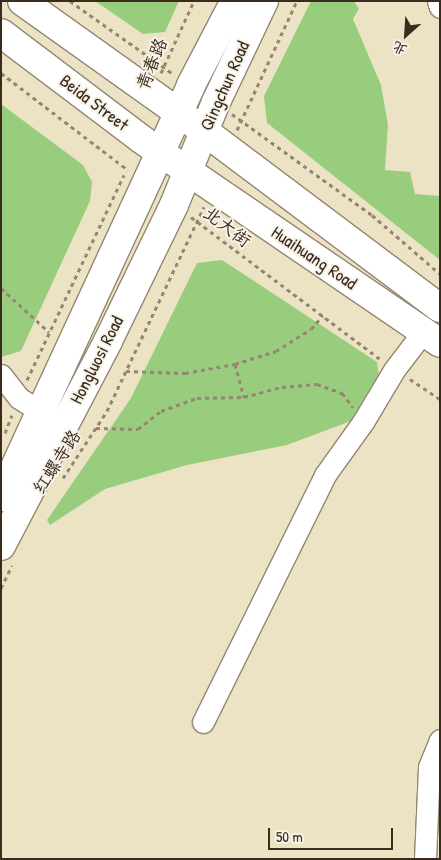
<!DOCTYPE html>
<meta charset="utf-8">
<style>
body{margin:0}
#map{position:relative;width:441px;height:860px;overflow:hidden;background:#ece3c4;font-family:"Patrick Hand","LXGW WenKai TC",sans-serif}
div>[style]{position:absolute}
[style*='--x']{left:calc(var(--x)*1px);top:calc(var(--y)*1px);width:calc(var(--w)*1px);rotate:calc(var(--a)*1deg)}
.green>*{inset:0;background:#99cd7e}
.path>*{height:3px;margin-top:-1.5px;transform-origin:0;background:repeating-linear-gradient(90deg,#948671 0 4px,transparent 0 8px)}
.roads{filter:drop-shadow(1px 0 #948671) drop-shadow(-1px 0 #948671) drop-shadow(0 1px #948671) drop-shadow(0 -1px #948671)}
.minor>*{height:21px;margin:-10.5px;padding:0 10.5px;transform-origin:10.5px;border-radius:10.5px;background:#fff}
.major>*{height:28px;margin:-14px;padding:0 14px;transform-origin:14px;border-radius:14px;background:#fff}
span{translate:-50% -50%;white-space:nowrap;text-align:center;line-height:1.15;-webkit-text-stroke:4px #f7f3e8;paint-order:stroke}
.street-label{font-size:18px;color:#3b2a1e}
.frame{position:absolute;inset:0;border:2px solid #3b2a1e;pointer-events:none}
.north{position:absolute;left:381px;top:10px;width:50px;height:50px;-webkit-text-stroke:4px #f7f3e8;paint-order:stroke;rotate:206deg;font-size:14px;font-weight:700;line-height:20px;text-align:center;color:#3b2a1e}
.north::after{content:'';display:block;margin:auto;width:18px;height:22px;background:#3b2a1e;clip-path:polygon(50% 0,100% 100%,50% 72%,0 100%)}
.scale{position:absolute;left:268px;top:828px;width:125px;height:22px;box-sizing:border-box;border:2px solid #3b2a1e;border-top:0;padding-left:6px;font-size:15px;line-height:18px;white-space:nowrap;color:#3b2a1e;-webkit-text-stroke:4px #f7f3e8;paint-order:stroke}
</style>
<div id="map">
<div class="green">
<i style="clip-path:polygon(95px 1px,179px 1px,165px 32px,143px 34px)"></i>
<i style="clip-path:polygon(311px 1px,354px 1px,359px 9px,353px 19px,381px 85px,388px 125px,385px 170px,410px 172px,415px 194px,440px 196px,440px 260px,267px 123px,264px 96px)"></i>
<i style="clip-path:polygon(1px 104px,83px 165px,92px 182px,90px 201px,21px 351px,1px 357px)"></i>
<i style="clip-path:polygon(222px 260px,377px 362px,379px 377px,351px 421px,287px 445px,187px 465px,105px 489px,50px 525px,47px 520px,131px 398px,197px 263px)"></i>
</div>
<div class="path">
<i style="--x:70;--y:1;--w:126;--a:35.3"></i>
<i style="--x:1;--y:73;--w:160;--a:37.4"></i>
<i style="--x:161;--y:73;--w:79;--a:-65.4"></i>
<i style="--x:232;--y:114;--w:173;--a:35.8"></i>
<i style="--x:372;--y:215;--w:90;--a:40.9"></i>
<i style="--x:237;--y:130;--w:142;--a:-65.1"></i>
<i style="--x:191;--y:217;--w:236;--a:36.9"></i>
<i style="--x:1;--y:288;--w:65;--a:42.5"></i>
<i style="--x:235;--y:364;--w:34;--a:75"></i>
<i style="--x:126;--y:371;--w:59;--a:1.9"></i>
<i style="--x:185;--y:373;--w:51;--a:-10.2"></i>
<i style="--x:235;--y:364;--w:43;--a:-17.6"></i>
<i style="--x:276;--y:351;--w:41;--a:-32.2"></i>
<i style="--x:311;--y:329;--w:18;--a:-49"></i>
<i style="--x:410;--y:379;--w:36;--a:34"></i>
<i style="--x:27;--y:380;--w:227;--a:-64.7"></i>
<i style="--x:96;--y:428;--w:42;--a:1.4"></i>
<i style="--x:138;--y:429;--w:29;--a:-38"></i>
<i style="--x:161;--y:411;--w:38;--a:-20"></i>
<i style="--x:197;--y:398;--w:47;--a:-1.2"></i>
<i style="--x:244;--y:397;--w:39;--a:-15"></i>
<i style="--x:282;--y:387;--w:35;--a:-5"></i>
<i style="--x:317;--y:384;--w:27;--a:20"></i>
<i style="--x:342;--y:393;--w:18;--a:52"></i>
<i style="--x:5;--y:433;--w:19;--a:-69"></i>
<i style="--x:63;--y:478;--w:80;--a:-56.7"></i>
<i style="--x:107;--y:411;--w:226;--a:-64.6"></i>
<i style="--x:1;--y:588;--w:25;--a:-64"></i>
</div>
<div class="roads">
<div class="minor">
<i style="--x:438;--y:1;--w:6;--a:72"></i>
<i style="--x:1;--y:375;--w:29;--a:52"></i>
<i style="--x:19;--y:398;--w:40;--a:32.9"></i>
<i style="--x:203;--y:722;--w:275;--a:-63.7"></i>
<i style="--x:325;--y:475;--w:65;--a:-54.4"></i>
<i style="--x:363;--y:422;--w:61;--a:-59.2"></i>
<i style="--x:394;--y:370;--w:48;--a:-52.7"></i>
<i style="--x:425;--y:859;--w:92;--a:-87.5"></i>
<i style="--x:429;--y:767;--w:29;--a:-68"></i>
</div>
<div class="major">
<i style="--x:22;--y:1;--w:224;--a:35.5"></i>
<i style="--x:204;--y:131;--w:295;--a:36.9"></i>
<i style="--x:1;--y:33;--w:176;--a:37.1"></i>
<i style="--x:141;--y:139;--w:362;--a:34.3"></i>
<i style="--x:1;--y:497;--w:454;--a:-65.2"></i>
<i style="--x:191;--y:85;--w:95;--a:-62.4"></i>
<i style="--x:1;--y:546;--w:231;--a:-62.4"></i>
<i style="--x:108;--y:341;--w:151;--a:-64.1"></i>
<i style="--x:174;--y:205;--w:111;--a:-67.8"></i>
<i style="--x:216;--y:102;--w:112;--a:-64.6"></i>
</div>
</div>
<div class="street-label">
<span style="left:152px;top:64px;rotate:-68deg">青春路</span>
<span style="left:225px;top:86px;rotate:-66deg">Qingchun Road</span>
<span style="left:94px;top:103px;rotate:37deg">Beida Street</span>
<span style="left:227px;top:227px;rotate:37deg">北大街</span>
<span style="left:314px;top:258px;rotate:34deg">Huaihuang Road</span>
<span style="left:97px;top:360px;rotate:-63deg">Hongluosi Road</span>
<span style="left:57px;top:462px;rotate:-57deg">红螺寺路</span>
</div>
<div class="frame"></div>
<div class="north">北</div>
<div class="scale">50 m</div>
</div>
